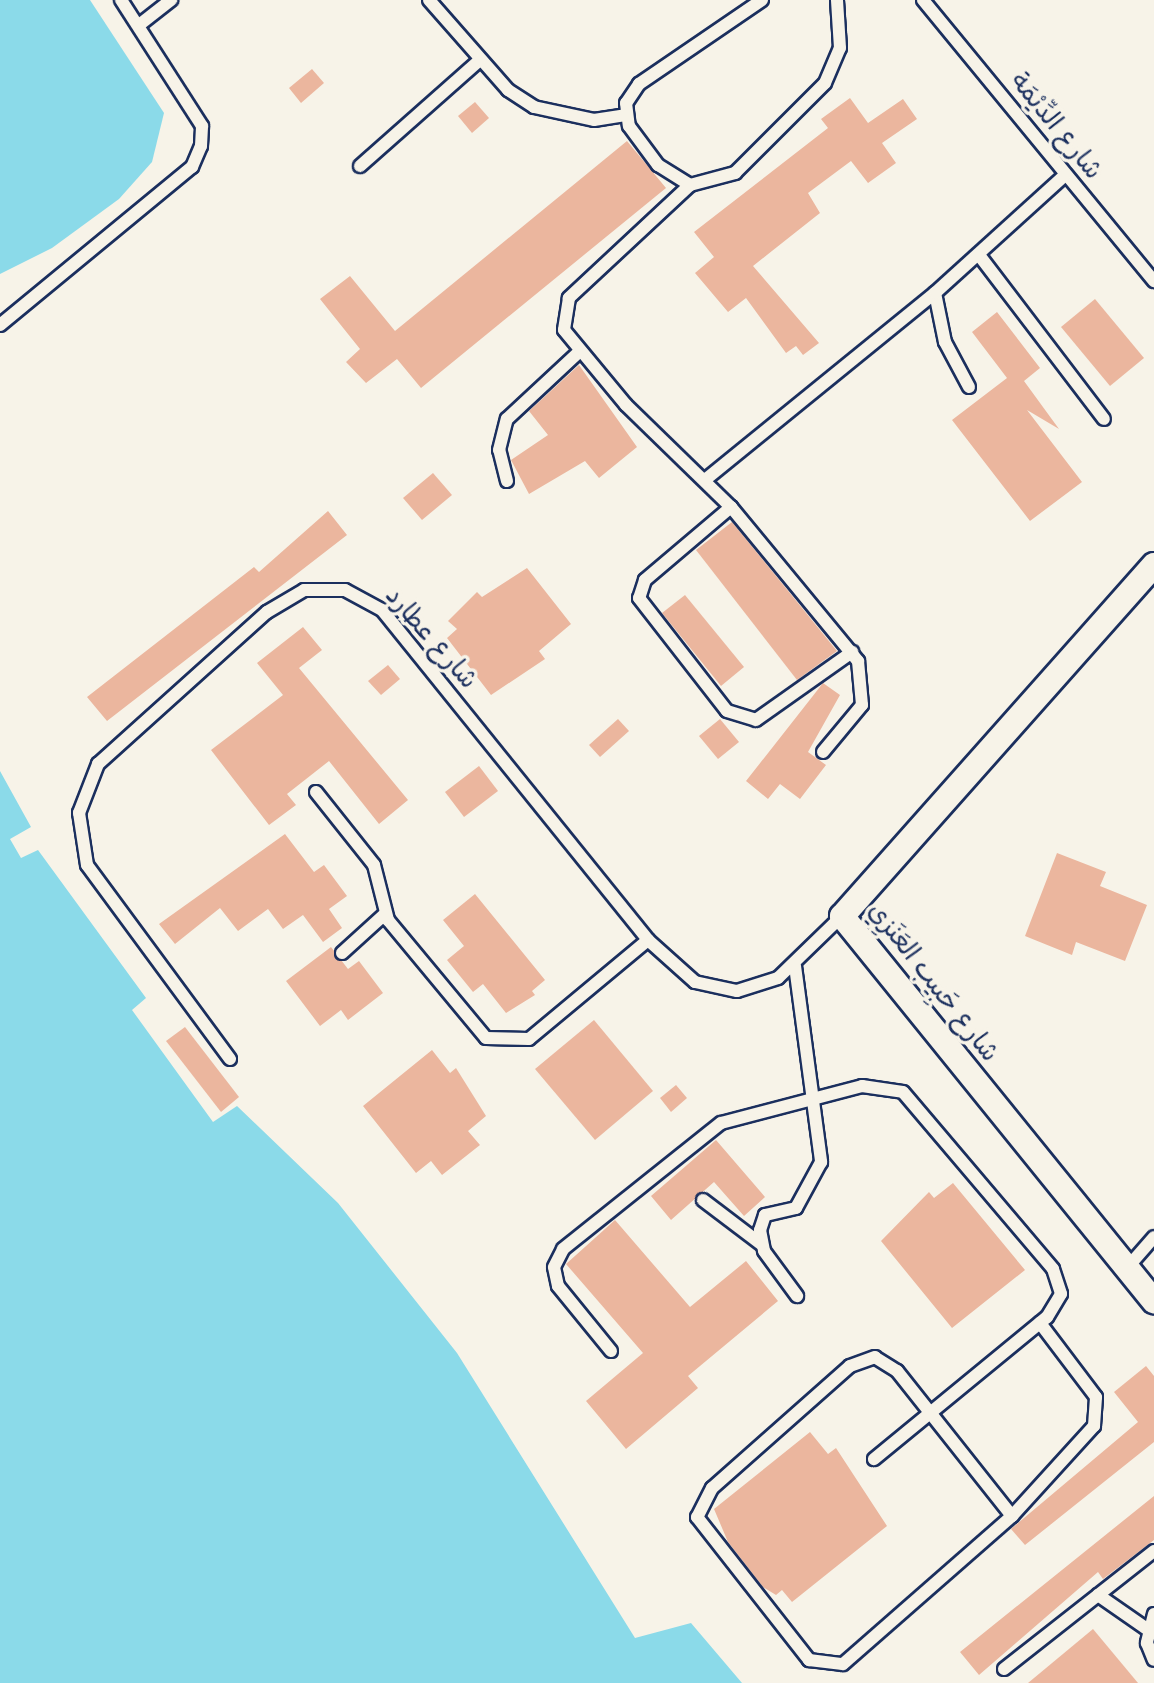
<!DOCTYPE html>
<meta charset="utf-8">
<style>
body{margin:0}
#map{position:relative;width:1154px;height:1683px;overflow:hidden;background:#f7f3e8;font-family:Mynerve,"Playpen Sans Arabic",sans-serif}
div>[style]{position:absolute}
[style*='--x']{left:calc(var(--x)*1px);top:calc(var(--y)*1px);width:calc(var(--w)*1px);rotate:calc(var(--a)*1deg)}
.water>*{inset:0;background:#8bdae9}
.building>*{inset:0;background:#ebb69e}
.roads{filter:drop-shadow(2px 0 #1b2f5e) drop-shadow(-2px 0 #1b2f5e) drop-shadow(0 2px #1b2f5e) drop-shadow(0 -2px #1b2f5e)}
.lane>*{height:12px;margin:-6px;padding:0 6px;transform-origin:6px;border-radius:6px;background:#f7f3e8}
.street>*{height:24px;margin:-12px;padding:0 12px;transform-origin:12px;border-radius:12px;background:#f7f3e8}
span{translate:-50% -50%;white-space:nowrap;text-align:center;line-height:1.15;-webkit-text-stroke:7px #f7f3e8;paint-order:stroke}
.street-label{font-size:26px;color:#1b2f5e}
</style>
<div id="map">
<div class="water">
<i style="clip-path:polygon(0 0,90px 0,164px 113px,152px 162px,119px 199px,52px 248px,0 274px)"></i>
<i style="clip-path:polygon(0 771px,31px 827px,10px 839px,21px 858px,38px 850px,146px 998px,132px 1010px,213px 1122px,237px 1106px,338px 1203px,457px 1353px,635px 1638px,691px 1623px,742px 1683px,0 1683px)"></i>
</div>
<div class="building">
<i style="clip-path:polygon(312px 69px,324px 83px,301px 103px,289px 88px)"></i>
<i style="clip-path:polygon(850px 98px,868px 123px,903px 99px,917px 119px,882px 143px,896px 163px,868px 183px,851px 161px,808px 193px,820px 213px,753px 266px,819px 343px,803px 355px,796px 346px,786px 353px,746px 298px,728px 312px,695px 273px,714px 257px,694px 232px,828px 128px,821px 119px)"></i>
<i style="clip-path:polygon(475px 102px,489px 118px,472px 133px,458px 116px)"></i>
<i style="clip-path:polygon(627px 141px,666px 188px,421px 388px,397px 359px,366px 383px,346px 362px,360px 349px,320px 299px,350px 276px,395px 331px)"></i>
<i style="clip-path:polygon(1095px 299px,1144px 358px,1110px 386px,1061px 327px)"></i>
<i style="clip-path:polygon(997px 312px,1040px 368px,1024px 381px,1059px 429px,1027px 410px,1082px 482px,1030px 521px,952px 420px,1007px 378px,972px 332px)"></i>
<i style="clip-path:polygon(579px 365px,637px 447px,599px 478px,585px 461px,529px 494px,511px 460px,548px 435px,529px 411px)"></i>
<i style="clip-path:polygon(433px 473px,452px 495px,422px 520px,403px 498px)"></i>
<i style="clip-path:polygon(328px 511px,347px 535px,107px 721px,87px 697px,254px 567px,259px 572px)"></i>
<i style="clip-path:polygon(732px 522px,837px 651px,797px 680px,696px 550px)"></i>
<i style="clip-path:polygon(527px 568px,571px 624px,539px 651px,545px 659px,491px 695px,447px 638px,457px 629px,448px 621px,477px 592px,482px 597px)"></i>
<i style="clip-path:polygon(685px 595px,744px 667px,721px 686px,662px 613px)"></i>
<i style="clip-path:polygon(303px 627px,322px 650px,299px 668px,408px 800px,379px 824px,329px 761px,287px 794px,296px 805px,269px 825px,211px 750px,283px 695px,257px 663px)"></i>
<i style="clip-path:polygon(388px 665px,400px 679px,381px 695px,368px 681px)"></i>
<i style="clip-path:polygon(823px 683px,840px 695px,808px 752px,826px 765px,800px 799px,780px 784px,768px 799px,746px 781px)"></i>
<i style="clip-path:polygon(618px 719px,629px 731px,600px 757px,589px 745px)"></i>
<i style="clip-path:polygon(720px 719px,739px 742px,718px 759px,699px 736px)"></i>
<i style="clip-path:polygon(479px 766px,498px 791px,464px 817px,445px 792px)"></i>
<i style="clip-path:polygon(285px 834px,314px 872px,324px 865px,347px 896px,329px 909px,342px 928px,323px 942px,303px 915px,283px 929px,268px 909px,238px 931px,220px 908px,175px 944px,159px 924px)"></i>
<i style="clip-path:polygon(1057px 853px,1106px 872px,1100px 886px,1147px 905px,1125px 961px,1076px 942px,1072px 955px,1025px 936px)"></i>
<i style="clip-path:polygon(475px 894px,545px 980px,532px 991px,535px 995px,506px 1013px,483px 984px,473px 992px,447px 960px,464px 946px,443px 920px)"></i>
<i style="clip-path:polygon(331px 947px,348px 969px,359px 961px,383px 993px,348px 1020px,341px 1010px,320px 1026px,286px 981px)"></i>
<i style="clip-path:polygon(594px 1020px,653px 1091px,595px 1140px,535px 1069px)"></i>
<i style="clip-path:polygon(185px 1027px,239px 1097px,221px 1112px,166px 1041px)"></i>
<i style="clip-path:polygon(432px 1050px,450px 1073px,456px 1068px,486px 1116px,468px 1131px,480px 1145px,442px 1175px,431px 1161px,416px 1173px,363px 1106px)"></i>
<i style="clip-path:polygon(676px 1085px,687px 1098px,671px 1112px,660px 1098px)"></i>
<i style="clip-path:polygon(716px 1140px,765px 1197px,744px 1216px,714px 1182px,671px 1220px,651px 1196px)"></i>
<i style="clip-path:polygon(953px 1183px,1025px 1270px,952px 1328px,881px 1241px,929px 1192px,934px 1198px)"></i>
<i style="clip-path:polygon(615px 1220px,690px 1307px,746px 1261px,778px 1301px,688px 1376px,698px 1388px,626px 1449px,586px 1401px,643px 1353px,566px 1264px)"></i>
<i style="clip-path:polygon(1146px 1366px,1154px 1376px,1154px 1442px,1025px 1545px,1011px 1529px,1138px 1422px,1114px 1392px)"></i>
<i style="clip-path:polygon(810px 1432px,828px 1454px,836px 1448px,887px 1526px,792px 1602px,782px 1590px,776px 1595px,763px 1587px,728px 1542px,714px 1509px)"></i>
<i style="clip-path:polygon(1154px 1496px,1154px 1540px,1103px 1579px,1098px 1572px,979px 1675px,960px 1652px)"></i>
<i style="clip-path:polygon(1093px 1629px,1138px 1683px,1028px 1683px)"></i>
</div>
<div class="roads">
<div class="lane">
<i style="--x:429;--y:0;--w:120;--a:48.7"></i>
<i style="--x:508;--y:90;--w:31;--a:33"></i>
<i style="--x:534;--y:107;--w:61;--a:12.2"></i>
<i style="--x:594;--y:120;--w:30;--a:-9"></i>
<i style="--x:762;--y:0;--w:149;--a:145.7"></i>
<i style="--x:639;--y:84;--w:23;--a:124"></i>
<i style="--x:626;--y:103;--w:23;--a:83"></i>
<i style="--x:629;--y:126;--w:49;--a:53.4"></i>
<i style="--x:658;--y:165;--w:38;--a:32"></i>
<i style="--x:690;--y:185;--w:47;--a:-14.9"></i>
<i style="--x:735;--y:173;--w:127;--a:-45"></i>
<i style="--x:825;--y:83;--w:38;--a:-67"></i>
<i style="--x:840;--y:48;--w:48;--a:-93.6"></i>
<i style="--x:923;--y:0;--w:364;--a:50.6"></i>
<i style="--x:139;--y:25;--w:41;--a:-38"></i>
<i style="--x:360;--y:166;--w:160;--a:-41.5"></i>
<i style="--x:690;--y:185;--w:166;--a:137"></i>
<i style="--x:569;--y:298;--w:32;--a:99"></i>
<i style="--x:564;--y:330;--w:97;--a:50.4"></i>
<i style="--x:626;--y:405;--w:146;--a:44.2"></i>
<i style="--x:731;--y:507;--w:200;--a:50.5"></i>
<i style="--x:858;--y:661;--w:44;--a:84.8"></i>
<i style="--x:862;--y:705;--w:61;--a:129.7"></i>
<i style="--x:979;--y:255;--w:206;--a:52.7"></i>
<i style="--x:935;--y:293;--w:50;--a:78.5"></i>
<i style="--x:945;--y:342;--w:51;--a:61.9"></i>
<i style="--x:0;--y:325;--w:249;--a:-39.5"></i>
<i style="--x:192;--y:167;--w:23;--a:-67"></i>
<i style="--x:201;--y:146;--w:20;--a:-87"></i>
<i style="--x:202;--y:126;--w:150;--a:-122.7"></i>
<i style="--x:706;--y:479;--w:295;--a:-39.1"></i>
<i style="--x:935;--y:293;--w:176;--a:-42.2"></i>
<i style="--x:507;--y:481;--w:32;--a:-104"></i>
<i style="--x:499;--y:450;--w:32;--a:-76"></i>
<i style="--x:507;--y:419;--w:100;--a:-43"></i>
<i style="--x:731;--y:507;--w:113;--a:139.7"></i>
<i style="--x:645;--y:580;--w:19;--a:108"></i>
<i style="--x:639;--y:598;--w:143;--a:52.1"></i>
<i style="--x:727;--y:711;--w:30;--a:17"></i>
<i style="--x:756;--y:720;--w:118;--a:-35.3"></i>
<i style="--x:316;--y:792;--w:93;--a:51.5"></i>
<i style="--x:374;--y:865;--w:57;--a:75.7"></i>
<i style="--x:388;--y:920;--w:153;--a:50.3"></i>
<i style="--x:486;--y:1038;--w:43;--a:1.3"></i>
<i style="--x:529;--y:1039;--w:155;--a:-39.8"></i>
<i style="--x:342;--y:953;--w:58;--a:-42.2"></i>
<i style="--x:795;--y:966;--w:198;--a:82.4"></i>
<i style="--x:821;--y:1162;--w:52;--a:118.5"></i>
<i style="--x:796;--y:1208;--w:32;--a:167"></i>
<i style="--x:765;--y:1215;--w:16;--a:108"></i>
<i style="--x:760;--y:1230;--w:21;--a:79"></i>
<i style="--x:764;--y:1251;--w:56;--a:53.7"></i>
<i style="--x:230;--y:1059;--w:241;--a:-126.4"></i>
<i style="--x:87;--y:865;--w:53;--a:-98.7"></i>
<i style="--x:79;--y:813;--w:53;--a:-68.8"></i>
<i style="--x:98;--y:764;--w:227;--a:-42"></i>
<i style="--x:267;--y:612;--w:43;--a:-30.7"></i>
<i style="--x:304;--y:590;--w:41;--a:0"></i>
<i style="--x:345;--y:590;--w:42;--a:28.4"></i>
<i style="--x:382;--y:610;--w:424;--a:51.1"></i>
<i style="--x:648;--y:940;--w:63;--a:41.8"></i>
<i style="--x:695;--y:982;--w:43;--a:12.1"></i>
<i style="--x:737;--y:991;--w:43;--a:-17.6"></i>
<i style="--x:778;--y:978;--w:89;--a:-44.1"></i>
<i style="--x:703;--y:1200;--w:73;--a:37.2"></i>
<i style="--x:1127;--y:1268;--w:41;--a:-48.9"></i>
<i style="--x:611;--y:1351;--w:84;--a:-129.2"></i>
<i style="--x:558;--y:1286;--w:19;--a:-102"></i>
<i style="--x:554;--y:1267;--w:20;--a:-63"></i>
<i style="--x:563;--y:1249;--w:202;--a:-38.6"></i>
<i style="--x:721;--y:1123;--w:146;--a:-14.7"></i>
<i style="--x:862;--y:1086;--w:41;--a:8.3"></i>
<i style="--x:903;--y:1092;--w:232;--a:49.7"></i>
<i style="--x:1053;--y:1269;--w:26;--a:72"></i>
<i style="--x:1061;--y:1294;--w:27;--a:121"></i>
<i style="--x:1047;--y:1317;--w:224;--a:140.6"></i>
<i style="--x:1012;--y:1516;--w:185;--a:-128.4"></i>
<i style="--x:897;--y:1371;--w:26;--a:-148"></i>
<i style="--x:875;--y:1357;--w:27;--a:160"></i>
<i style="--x:850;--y:1366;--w:184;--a:138.5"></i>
<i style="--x:712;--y:1488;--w:33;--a:117"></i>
<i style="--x:697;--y:1517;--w:182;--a:51.9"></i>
<i style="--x:809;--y:1660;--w:34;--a:7"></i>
<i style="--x:843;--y:1664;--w:225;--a:-41.2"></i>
<i style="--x:1012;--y:1516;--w:122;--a:-47.7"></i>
<i style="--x:1094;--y:1426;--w:29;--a:-86"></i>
<i style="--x:1096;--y:1397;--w:93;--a:-127.1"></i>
<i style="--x:1098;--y:1595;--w:60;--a:34.8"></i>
<i style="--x:1154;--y:1614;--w:30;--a:104"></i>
<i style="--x:1147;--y:1643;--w:18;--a:68"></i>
<i style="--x:1004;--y:1669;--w:191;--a:-38.2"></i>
</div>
<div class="street">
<i style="--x:1154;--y:565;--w:470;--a:131.6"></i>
<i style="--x:842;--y:916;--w:496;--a:51"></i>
</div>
</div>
<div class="street-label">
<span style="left:1055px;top:127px;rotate:51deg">شارع الدِّيْمَة</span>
<span style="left:430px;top:639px;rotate:49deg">شارع عطارد</span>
<span style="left:932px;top:983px;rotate:52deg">شارع حَبِيب العَنَزِي</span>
</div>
</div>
